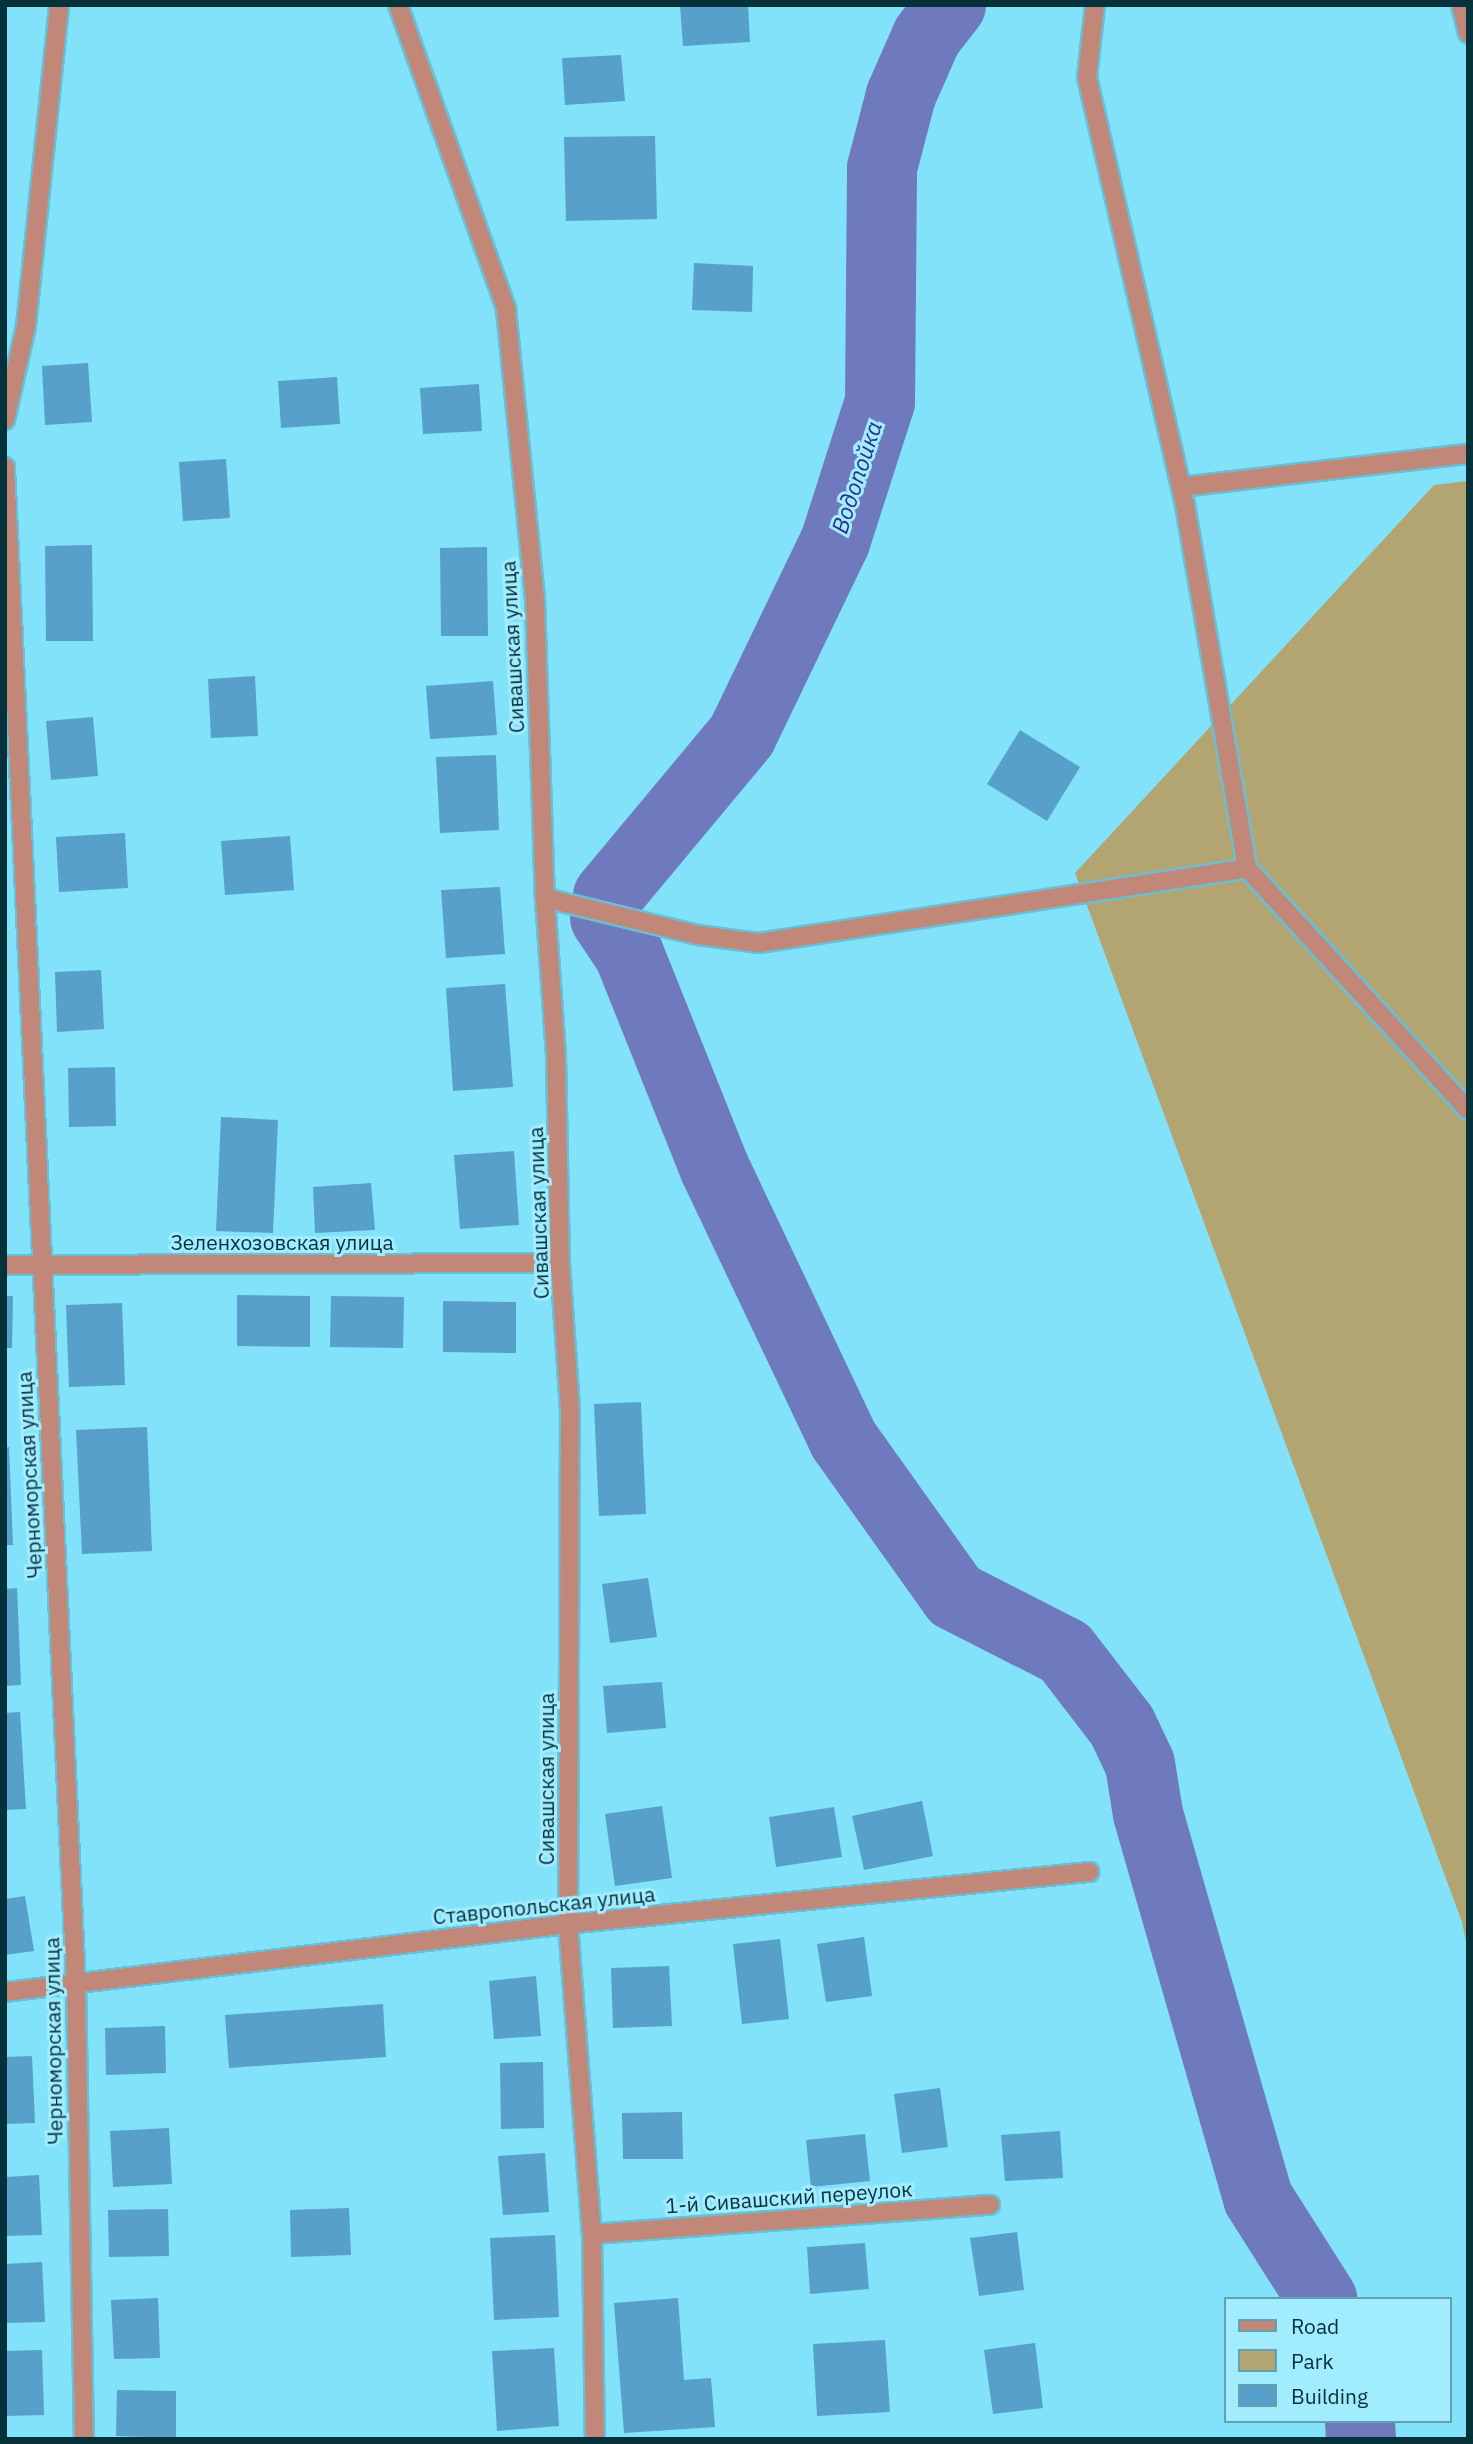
<!DOCTYPE html>
<meta charset="utf-8">
<style>
body{margin:0}
#map{position:relative;width:1473px;height:2444px;overflow:hidden;background:#82e2f9;font-family:"IBM Plex Sans",sans-serif}
div>[style]{position:absolute}
[style*='--x']{left:calc(var(--x)*1px);top:calc(var(--y)*1px);width:calc(var(--w)*1px);rotate:calc(var(--a)*1deg)}
.green>*{inset:0;background:#b2a571}
.river>*{height:70px;margin:-35px;padding:0 35px;transform-origin:35px;border-radius:35px;background:#6e79be}
.building>*{inset:0;background:#56a0c9}
.roads{filter:drop-shadow(2px 0 #69bfd3) drop-shadow(-2px 0 #69bfd3) drop-shadow(0 2px #69bfd3) drop-shadow(0 -2px #69bfd3)}
.minor>*{height:18px;margin:-9px;padding:0 9px;transform-origin:9px;border-radius:9px;background:#c18879}
span{translate:-50% -50%;white-space:nowrap;text-align:center;line-height:1.15;-webkit-text-stroke:6px #a2ecff;paint-order:stroke}
.street-label{font-size:21px;color:#04313a}
.water-label{font-size:23px;color:#2d3183;font-style:italic}
.frame{position:absolute;inset:0;border:7px solid #04313a;pointer-events:none}
.legend{position:absolute;left:1224px;top:2297px;width:228px;height:126px;box-sizing:border-box;background:#a2ecff;border:2px solid #63a1b0;margin:0;padding:9px 12px;list-style:none;font-size:21px;color:#04313a}
.legend li{display:flex;align-items:center;gap:14px;height:35px}
.legend b{width:35px;border:2px solid #63a1b0}
</style>
<div id="map">
<div class="green">
<i style="clip-path:polygon(1468px 481px,1468px 1952px,1462px 1922px,1075px 873px,1434px 485px)"></i>
</div>
<div class="river">
<i style="--x:608;--y:896;--w:209;--a:-50.2"></i>
<i style="--x:742;--y:735;--w:214;--a:-64.3"></i>
<i style="--x:835;--y:542;--w:147;--a:-72.2"></i>
<i style="--x:880;--y:402;--w:234;--a:-89.5"></i>
<i style="--x:882;--y:168;--w:75;--a:-75.4"></i>
<i style="--x:901;--y:95;--w:64;--a:-66.2"></i>
<i style="--x:927;--y:36;--w:39;--a:-52"></i>
<i style="--x:605;--y:918;--w:43;--a:56.3"></i>
<i style="--x:629;--y:954;--w:232;--a:68.2"></i>
<i style="--x:715;--y:1169;--w:299;--a:64.6"></i>
<i style="--x:843;--y:1439;--w:193;--a:54.5"></i>
<i style="--x:955;--y:1596;--w:123;--a:27"></i>
<i style="--x:1065;--y:1652;--w:93;--a:52.4"></i>
<i style="--x:1122;--y:1726;--w:42;--a:64.7"></i>
<i style="--x:1140;--y:1764;--w:51;--a:80.9"></i>
<i style="--x:1148;--y:1814;--w:399;--a:74"></i>
<i style="--x:1258;--y:2198;--w:120;--a:57.6"></i>
<i style="--x:1360;--y:2421;--w:18;--a:87"></i>
</div>
<div class="building">
<i style="clip-path:polygon(680px 5px,748px 5px,750px 42px,683px 46px)"></i>
<i style="clip-path:polygon(621px 55px,625px 101px,565px 105px,562px 58px)"></i>
<i style="clip-path:polygon(655px 136px,657px 219px,566px 221px,564px 137px)"></i>
<i style="clip-path:polygon(694px 263px,753px 266px,752px 312px,692px 310px)"></i>
<i style="clip-path:polygon(88px 363px,92px 422px,45px 425px,42px 366px)"></i>
<i style="clip-path:polygon(337px 377px,340px 424px,281px 428px,278px 381px)"></i>
<i style="clip-path:polygon(479px 384px,482px 431px,423px 434px,420px 388px)"></i>
<i style="clip-path:polygon(226px 459px,230px 518px,183px 521px,179px 462px)"></i>
<i style="clip-path:polygon(92px 545px,93px 641px,46px 641px,45px 546px)"></i>
<i style="clip-path:polygon(487px 547px,488px 636px,441px 636px,440px 548px)"></i>
<i style="clip-path:polygon(255px 676px,258px 736px,211px 738px,208px 679px)"></i>
<i style="clip-path:polygon(493px 681px,497px 735px,430px 739px,426px 686px)"></i>
<i style="clip-path:polygon(93px 717px,98px 776px,51px 780px,46px 721px)"></i>
<i style="clip-path:polygon(1020px 730px,1080px 767px,1047px 821px,987px 784px)"></i>
<i style="clip-path:polygon(496px 755px,499px 830px,440px 833px,436px 757px)"></i>
<i style="clip-path:polygon(125px 833px,128px 888px,59px 892px,56px 837px)"></i>
<i style="clip-path:polygon(290px 836px,294px 890px,225px 895px,221px 841px)"></i>
<i style="clip-path:polygon(500px 887px,505px 954px,446px 958px,441px 890px)"></i>
<i style="clip-path:polygon(101px 970px,104px 1029px,57px 1032px,55px 972px)"></i>
<i style="clip-path:polygon(505px 984px,513px 1087px,453px 1091px,446px 988px)"></i>
<i style="clip-path:polygon(115px 1067px,116px 1126px,69px 1127px,68px 1068px)"></i>
<i style="clip-path:polygon(221px 1117px,278px 1120px,273px 1233px,216px 1231px)"></i>
<i style="clip-path:polygon(514px 1151px,519px 1225px,460px 1229px,454px 1155px)"></i>
<i style="clip-path:polygon(371px 1183px,375px 1230px,315px 1233px,313px 1187px)"></i>
<i style="clip-path:polygon(237px 1295px,310px 1296px,310px 1347px,237px 1346px)"></i>
<i style="clip-path:polygon(5px 1296px,13px 1296px,12px 1348px,5px 1348px)"></i>
<i style="clip-path:polygon(331px 1296px,404px 1297px,403px 1348px,330px 1347px)"></i>
<i style="clip-path:polygon(443px 1301px,516px 1302px,516px 1353px,443px 1352px)"></i>
<i style="clip-path:polygon(122px 1303px,125px 1385px,69px 1387px,66px 1305px)"></i>
<i style="clip-path:polygon(641px 1402px,646px 1514px,599px 1516px,594px 1404px)"></i>
<i style="clip-path:polygon(147px 1427px,152px 1551px,82px 1554px,76px 1430px)"></i>
<i style="clip-path:polygon(9px 1447px,13px 1545px,5px 1545px,5px 1448px)"></i>
<i style="clip-path:polygon(648px 1578px,657px 1637px,610px 1643px,602px 1584px)"></i>
<i style="clip-path:polygon(17px 1588px,21px 1685px,5px 1686px,5px 1589px)"></i>
<i style="clip-path:polygon(662px 1682px,666px 1728px,607px 1733px,603px 1686px)"></i>
<i style="clip-path:polygon(20px 1712px,26px 1809px,5px 1810px,5px 1713px)"></i>
<i style="clip-path:polygon(922px 1801px,933px 1856px,864px 1870px,852px 1816px)"></i>
<i style="clip-path:polygon(662px 1806px,672px 1878px,615px 1886px,605px 1814px)"></i>
<i style="clip-path:polygon(834px 1807px,842px 1857px,776px 1867px,769px 1817px)"></i>
<i style="clip-path:polygon(25px 1896px,34px 1951px,5px 1955px,5px 1899px)"></i>
<i style="clip-path:polygon(864px 1937px,872px 1996px,826px 2002px,817px 1944px)"></i>
<i style="clip-path:polygon(780px 1939px,789px 2019px,742px 2024px,733px 1944px)"></i>
<i style="clip-path:polygon(669px 1966px,672px 2026px,613px 2028px,611px 1968px)"></i>
<i style="clip-path:polygon(536px 1976px,541px 2036px,494px 2039px,489px 1981px)"></i>
<i style="clip-path:polygon(383px 2004px,386px 2057px,229px 2068px,225px 2015px)"></i>
<i style="clip-path:polygon(165px 2026px,166px 2073px,106px 2075px,105px 2028px)"></i>
<i style="clip-path:polygon(32px 2056px,35px 2123px,5px 2124px,5px 2057px)"></i>
<i style="clip-path:polygon(543px 2062px,544px 2128px,501px 2129px,500px 2063px)"></i>
<i style="clip-path:polygon(940px 2088px,948px 2147px,902px 2153px,894px 2094px)"></i>
<i style="clip-path:polygon(682px 2112px,683px 2159px,623px 2159px,622px 2113px)"></i>
<i style="clip-path:polygon(169px 2128px,172px 2184px,113px 2187px,110px 2131px)"></i>
<i style="clip-path:polygon(1060px 2131px,1063px 2178px,1005px 2181px,1001px 2135px)"></i>
<i style="clip-path:polygon(865px 2134px,870px 2181px,811px 2187px,806px 2140px)"></i>
<i style="clip-path:polygon(545px 2153px,549px 2212px,503px 2215px,498px 2156px)"></i>
<i style="clip-path:polygon(39px 2175px,42px 2235px,5px 2236px,5px 2177px)"></i>
<i style="clip-path:polygon(349px 2208px,351px 2255px,291px 2257px,290px 2210px)"></i>
<i style="clip-path:polygon(168px 2209px,169px 2256px,109px 2257px,108px 2210px)"></i>
<i style="clip-path:polygon(1017px 2232px,1024px 2290px,979px 2296px,970px 2238px)"></i>
<i style="clip-path:polygon(555px 2235px,559px 2317px,494px 2320px,490px 2238px)"></i>
<i style="clip-path:polygon(865px 2243px,869px 2289px,810px 2294px,807px 2247px)"></i>
<i style="clip-path:polygon(42px 2262px,45px 2322px,5px 2323px,5px 2264px)"></i>
<i style="clip-path:polygon(158px 2298px,160px 2358px,114px 2359px,111px 2300px)"></i>
<i style="clip-path:polygon(678px 2298px,684px 2380px,711px 2378px,715px 2427px,624px 2433px,614px 2303px)"></i>
<i style="clip-path:polygon(885px 2340px,890px 2412px,817px 2416px,813px 2344px)"></i>
<i style="clip-path:polygon(1035px 2343px,1043px 2408px,993px 2414px,984px 2350px)"></i>
<i style="clip-path:polygon(554px 2348px,559px 2426px,497px 2431px,492px 2351px)"></i>
<i style="clip-path:polygon(42px 2350px,44px 2415px,5px 2416px,5px 2351px)"></i>
<i style="clip-path:polygon(117px 2390px,176px 2391px,176px 2438px,116px 2436px)"></i>
</div>
<div class="roads">
<div class="minor">
<i style="--x:398;--y:5;--w:323;--a:70.4"></i>
<i style="--x:506;--y:309;--w:293;--a:84.3"></i>
<i style="--x:535;--y:601;--w:297;--a:88.1"></i>
<i style="--x:545;--y:898;--w:159;--a:86"></i>
<i style="--x:556;--y:1057;--w:206;--a:88.9"></i>
<i style="--x:560;--y:1263;--w:146;--a:86.1"></i>
<i style="--x:570;--y:1409;--w:515;--a:90.22"></i>
<i style="--x:568;--y:1924;--w:311;--a:85.6"></i>
<i style="--x:592;--y:2234;--w:205;--a:89.2"></i>
<i style="--x:1095;--y:5;--w:72;--a:96.3"></i>
<i style="--x:1087;--y:77;--w:439;--a:77.1"></i>
<i style="--x:1185;--y:505;--w:368;--a:80.3"></i>
<i style="--x:1247;--y:868;--w:328;--a:47.6"></i>
<i style="--x:1461;--y:5;--w:29;--a:76"></i>
<i style="--x:5;--y:420;--w:96;--a:-77.4"></i>
<i style="--x:26;--y:326;--w:323;--a:-84.1"></i>
<i style="--x:5;--y:467;--w:1518;--a:87.32"></i>
<i style="--x:76;--y:1983;--w:456;--a:89"></i>
<i style="--x:1181;--y:487;--w:289;--a:-6.6"></i>
<i style="--x:545;--y:898;--w:157;--a:13.6"></i>
<i style="--x:698;--y:935;--w:62;--a:7.5"></i>
<i style="--x:759;--y:943;--w:494;--a:-8.7"></i>
<i style="--x:5;--y:1265;--w:555;--a:-0.21"></i>
<i style="--x:5;--y:1992;--w:567;--a:-6.89"></i>
<i style="--x:568;--y:1924;--w:524;--a:-5.7"></i>
<i style="--x:592;--y:2234;--w:399;--a:-4.2"></i>
</div>
</div>
<div class="street-label">
<span style="left:512px;top:647px;rotate:-93deg">Сивашская улица</span>
<span style="left:538px;top:1213px;rotate:-92deg">Сивашская улица</span>
<span style="left:282px;top:1242px">Зеленхозовская улица</span>
<span style="left:29px;top:1475px;rotate:-93deg">Черноморская улица</span>
<span style="left:546px;top:1779px;rotate:-90deg">Сивашская улица</span>
<span style="left:544px;top:1905px;rotate:-6deg">Ставропольская улица</span>
<span style="left:53px;top:2041px;rotate:-91deg">Черноморская улица</span>
<span style="left:789px;top:2197px;rotate:-4deg">1-й Сивашский переулок</span>
</div>
<div class="water-label">
<span style="left:856px;top:477px;rotate:-72deg">Водопойка</span>
</div>
<div class="frame"></div>
<ul class="legend">
<li><b style="height:9px;background:#c18879"></b>Road</li>
<li><b style="height:19px;background:#b2a571"></b>Park</li>
<li><b style="height:19px;background:#56a0c9"></b>Building</li>
</ul>
</div>
